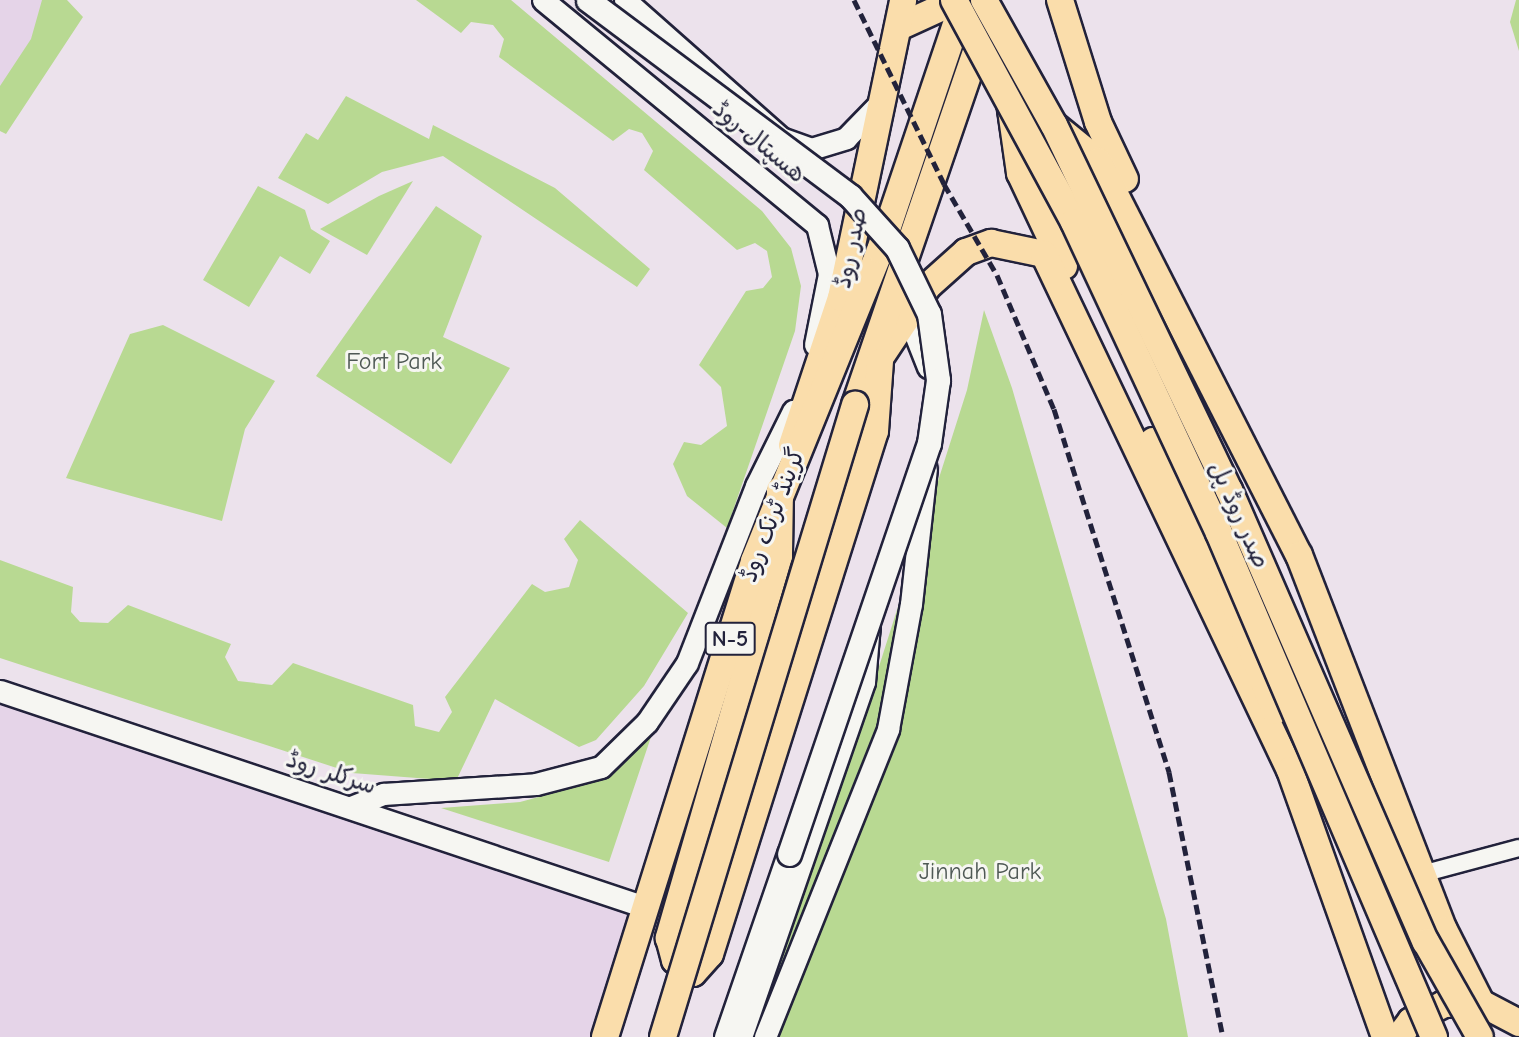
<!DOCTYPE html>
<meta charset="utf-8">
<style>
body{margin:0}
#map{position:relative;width:1519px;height:1037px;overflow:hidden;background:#ece2ec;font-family:"Comic Neue","Playpen Sans Arabic",sans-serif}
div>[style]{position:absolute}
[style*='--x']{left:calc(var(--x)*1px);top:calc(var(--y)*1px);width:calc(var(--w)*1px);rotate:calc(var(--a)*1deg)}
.built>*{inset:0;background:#e5d4e8}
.green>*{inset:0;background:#b8d992}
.roads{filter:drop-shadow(2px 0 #22223b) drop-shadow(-2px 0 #22223b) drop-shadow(0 2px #22223b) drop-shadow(0 -2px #22223b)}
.minor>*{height:16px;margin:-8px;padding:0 8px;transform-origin:8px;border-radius:8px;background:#f6f6f2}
.tertiary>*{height:21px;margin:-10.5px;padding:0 10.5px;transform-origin:10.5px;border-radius:10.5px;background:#f6f6f2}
.secondary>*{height:23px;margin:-11.5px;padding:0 11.5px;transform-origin:11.5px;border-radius:11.5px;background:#f6f6f2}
.primary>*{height:26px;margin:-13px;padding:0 13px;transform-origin:13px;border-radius:13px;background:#faddab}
.trunk>*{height:26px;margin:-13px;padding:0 13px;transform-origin:13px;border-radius:13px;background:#faddab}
.rail>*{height:5px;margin-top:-2.5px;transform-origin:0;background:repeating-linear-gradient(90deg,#22223b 0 10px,transparent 0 15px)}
.bridges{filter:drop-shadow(2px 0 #22223b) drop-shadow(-2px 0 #22223b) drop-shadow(0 2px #22223b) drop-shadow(0 -2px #22223b)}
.secondary-bridge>*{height:23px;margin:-11.5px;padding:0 11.5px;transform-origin:11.5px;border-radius:11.5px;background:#f6f6f2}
.primary-bridge>*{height:26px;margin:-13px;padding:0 13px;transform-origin:13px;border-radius:13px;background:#faddab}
.trunk-bridge>*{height:26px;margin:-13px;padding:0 13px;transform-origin:13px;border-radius:13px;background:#faddab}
span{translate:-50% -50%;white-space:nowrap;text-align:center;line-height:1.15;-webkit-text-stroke:6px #f6f6f2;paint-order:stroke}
.shield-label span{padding:2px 5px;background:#f6f6f2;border:2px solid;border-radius:5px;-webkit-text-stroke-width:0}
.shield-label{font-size:23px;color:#22223b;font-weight:700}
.street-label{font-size:24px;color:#22223b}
.park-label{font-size:24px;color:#4f5955}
</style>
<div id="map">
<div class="built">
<i style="clip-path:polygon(0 0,46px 0,48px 10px,0 120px)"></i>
<i style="clip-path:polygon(0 693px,647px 918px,612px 1037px,0 1037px)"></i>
</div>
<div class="green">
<i style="clip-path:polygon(42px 0,67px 0,83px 17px,6px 134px,0 131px,0 86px,31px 39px)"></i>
<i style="clip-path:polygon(416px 0,511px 0,762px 211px,791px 248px,801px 286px,795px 331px,727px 528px,687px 496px,673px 464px,684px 442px,701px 445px,727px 426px,721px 387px,699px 365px,746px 291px,763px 288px,772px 277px,767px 251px,755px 243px,737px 250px,644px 170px,653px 151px,642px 133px,629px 129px,613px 141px,499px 57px,504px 39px,493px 25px,471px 22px,461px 33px)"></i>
<i style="clip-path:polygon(1516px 0,1519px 0,1519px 51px,1510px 22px)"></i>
<i style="clip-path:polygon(346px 96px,429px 139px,433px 125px,555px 188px,650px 269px,637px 287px,443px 156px,382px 172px,328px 204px,278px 178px,306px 133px,318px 140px)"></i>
<i style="clip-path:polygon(413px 181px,367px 255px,320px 229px,379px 196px)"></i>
<i style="clip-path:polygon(258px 186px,305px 210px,311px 229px,330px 241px,310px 274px,280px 256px,249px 307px,203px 280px)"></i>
<i style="clip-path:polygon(436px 206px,482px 236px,443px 337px,510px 368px,451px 464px,316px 376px)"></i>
<i style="clip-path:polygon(984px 310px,1012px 388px,1166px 919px,1188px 1037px,725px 1037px,854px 745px,967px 390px)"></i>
<i style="clip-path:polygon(163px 325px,275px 381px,245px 429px,222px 521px,66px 478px,130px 334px)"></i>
<i style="clip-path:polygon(580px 520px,688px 613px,644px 686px,596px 740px,579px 747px,495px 699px,456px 781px,352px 773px,0 658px,0 560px,73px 587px,71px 612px,80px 622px,108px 623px,128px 605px,231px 644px,225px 657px,238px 681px,272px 685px,293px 663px,413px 705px,415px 726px,439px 732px,452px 712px,445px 697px,532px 584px,545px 592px,569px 587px,578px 560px,564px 539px)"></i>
<i style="clip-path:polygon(654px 728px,609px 862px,441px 808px,520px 802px,576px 787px,617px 768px)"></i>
</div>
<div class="roads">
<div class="minor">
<i style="--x:1422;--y:874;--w:100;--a:-15"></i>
</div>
<div class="tertiary">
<i style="--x:543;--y:0;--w:355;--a:39.4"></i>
<i style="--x:817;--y:225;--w:50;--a:76.2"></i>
<i style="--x:829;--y:274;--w:72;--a:101.2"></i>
<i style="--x:625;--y:0;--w:208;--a:41.5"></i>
<i style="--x:781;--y:138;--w:32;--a:20"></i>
<i style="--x:811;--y:149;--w:37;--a:-17"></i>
<i style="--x:846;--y:138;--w:53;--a:-45.8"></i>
<i style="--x:907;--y:314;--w:57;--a:68.4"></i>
<i style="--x:0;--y:691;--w:680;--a:18.51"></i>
<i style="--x:351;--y:807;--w:35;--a:-22"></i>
<i style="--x:383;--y:794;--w:153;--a:-3.7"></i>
<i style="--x:536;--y:784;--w:67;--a:-14.7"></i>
<i style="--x:601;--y:767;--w:64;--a:-44.4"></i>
<i style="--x:647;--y:722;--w:71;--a:-55.9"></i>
<i style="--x:687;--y:663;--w:190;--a:-68.7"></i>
<i style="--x:756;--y:486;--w:84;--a:-63.7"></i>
<i style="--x:741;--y:1037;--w:376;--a:-70.9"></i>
<i style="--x:864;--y:682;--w:57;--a:-85"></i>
<i style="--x:765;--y:1037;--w:332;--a:-68.2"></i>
<i style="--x:888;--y:729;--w:127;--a:-79.6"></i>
<i style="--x:911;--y:604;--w:136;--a:-83.7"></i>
</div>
<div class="secondary">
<i style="--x:726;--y:1037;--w:194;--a:-71"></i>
</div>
<div class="primary">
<i style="--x:1060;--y:0;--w:128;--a:72.7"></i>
<i style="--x:1098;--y:122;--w:63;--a:64.7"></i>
<i style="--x:901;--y:26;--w:63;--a:-24.5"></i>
<i style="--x:1010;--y:103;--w:71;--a:81.9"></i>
<i style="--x:1020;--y:173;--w:103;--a:64.7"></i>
<i style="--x:1054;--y:125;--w:57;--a:39.3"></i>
<i style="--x:1098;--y:161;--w:442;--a:63"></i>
<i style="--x:1299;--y:555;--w:402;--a:68.9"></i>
<i style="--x:1444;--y:930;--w:82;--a:63.1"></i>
<i style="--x:870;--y:373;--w:105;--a:-56.3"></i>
<i style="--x:928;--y:286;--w:51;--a:-41.8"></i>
<i style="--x:966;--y:252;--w:27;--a:-20"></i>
<i style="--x:991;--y:243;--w:54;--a:11.7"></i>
<i style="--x:1044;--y:254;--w:572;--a:64.51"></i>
<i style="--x:1290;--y:770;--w:283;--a:70.4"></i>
<i style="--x:1153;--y:441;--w:169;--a:63"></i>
<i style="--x:1230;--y:592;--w:127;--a:69.3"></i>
<i style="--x:792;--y:445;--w:155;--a:-71.6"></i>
<i style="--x:841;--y:298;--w:304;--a:-78.2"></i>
<i style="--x:1399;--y:1037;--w:20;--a:-53"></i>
<i style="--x:1411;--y:1021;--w:37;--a:-27"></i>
<i style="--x:1444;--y:1004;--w:37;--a:-2"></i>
<i style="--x:1481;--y:1003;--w:43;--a:27.8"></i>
</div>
<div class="trunk">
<i style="--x:855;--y:405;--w:398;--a:-71.1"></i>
<i style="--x:780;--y:490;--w:66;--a:90.9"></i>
<i style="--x:779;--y:556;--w:398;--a:106.1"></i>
<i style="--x:669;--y:938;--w:23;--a:75"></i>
<i style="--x:675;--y:960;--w:22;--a:36"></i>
<i style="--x:693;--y:973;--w:25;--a:-48"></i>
<i style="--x:710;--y:954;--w:548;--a:-72.49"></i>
<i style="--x:875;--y:431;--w:69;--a:-85.9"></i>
<i style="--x:605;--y:1037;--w:499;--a:-72.6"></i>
<i style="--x:754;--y:561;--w:336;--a:-67.9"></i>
<i style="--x:880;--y:250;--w:264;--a:-71.4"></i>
</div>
</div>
<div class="rail">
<i style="--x:854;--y:0;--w:205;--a:63.9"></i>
<i style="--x:944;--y:184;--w:105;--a:59.8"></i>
<i style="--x:997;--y:275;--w:146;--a:67"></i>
<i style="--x:1054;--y:409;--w:381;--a:72.4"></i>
<i style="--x:1169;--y:772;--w:270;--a:78.5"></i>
</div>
<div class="bridges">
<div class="secondary-bridge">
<i style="--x:588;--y:0;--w:327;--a:36.8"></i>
<i style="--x:850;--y:196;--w:70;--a:47.9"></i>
<i style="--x:897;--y:248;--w:73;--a:64.1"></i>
<i style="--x:929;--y:314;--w:67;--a:82.2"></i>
<i style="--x:938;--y:380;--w:64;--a:98.1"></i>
<i style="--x:929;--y:443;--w:434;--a:108.8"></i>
</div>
<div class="primary-bridge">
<i style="--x:954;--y:0;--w:252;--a:61.6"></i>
<i style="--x:1074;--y:222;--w:343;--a:65"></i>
<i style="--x:1219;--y:533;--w:548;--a:66.9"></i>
<i style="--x:984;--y:0;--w:143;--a:60.8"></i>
<i style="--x:1054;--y:125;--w:405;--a:64.4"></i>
<i style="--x:1229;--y:490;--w:493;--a:66.5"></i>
<i style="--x:1426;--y:942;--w:109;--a:60.4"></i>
</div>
<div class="trunk-bridge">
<i style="--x:663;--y:1037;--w:661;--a:-73.1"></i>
</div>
</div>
<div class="shield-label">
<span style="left:730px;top:639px">N-5</span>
</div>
<div class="street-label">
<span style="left:759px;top:142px;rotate:40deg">ھسپتال روڈ</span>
<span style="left:851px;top:248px;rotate:-78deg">صدر روڈ</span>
<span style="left:773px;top:515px;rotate:-69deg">گرینڈ ٹرنک روڈ</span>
<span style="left:1239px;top:515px;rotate:66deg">صدر روڈ پل</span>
<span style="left:331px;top:773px;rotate:18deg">سرکلر روڈ</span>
</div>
<div class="park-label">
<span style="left:394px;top:362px">Fort Park</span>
<span style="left:980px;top:872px">Jinnah Park</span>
</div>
</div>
